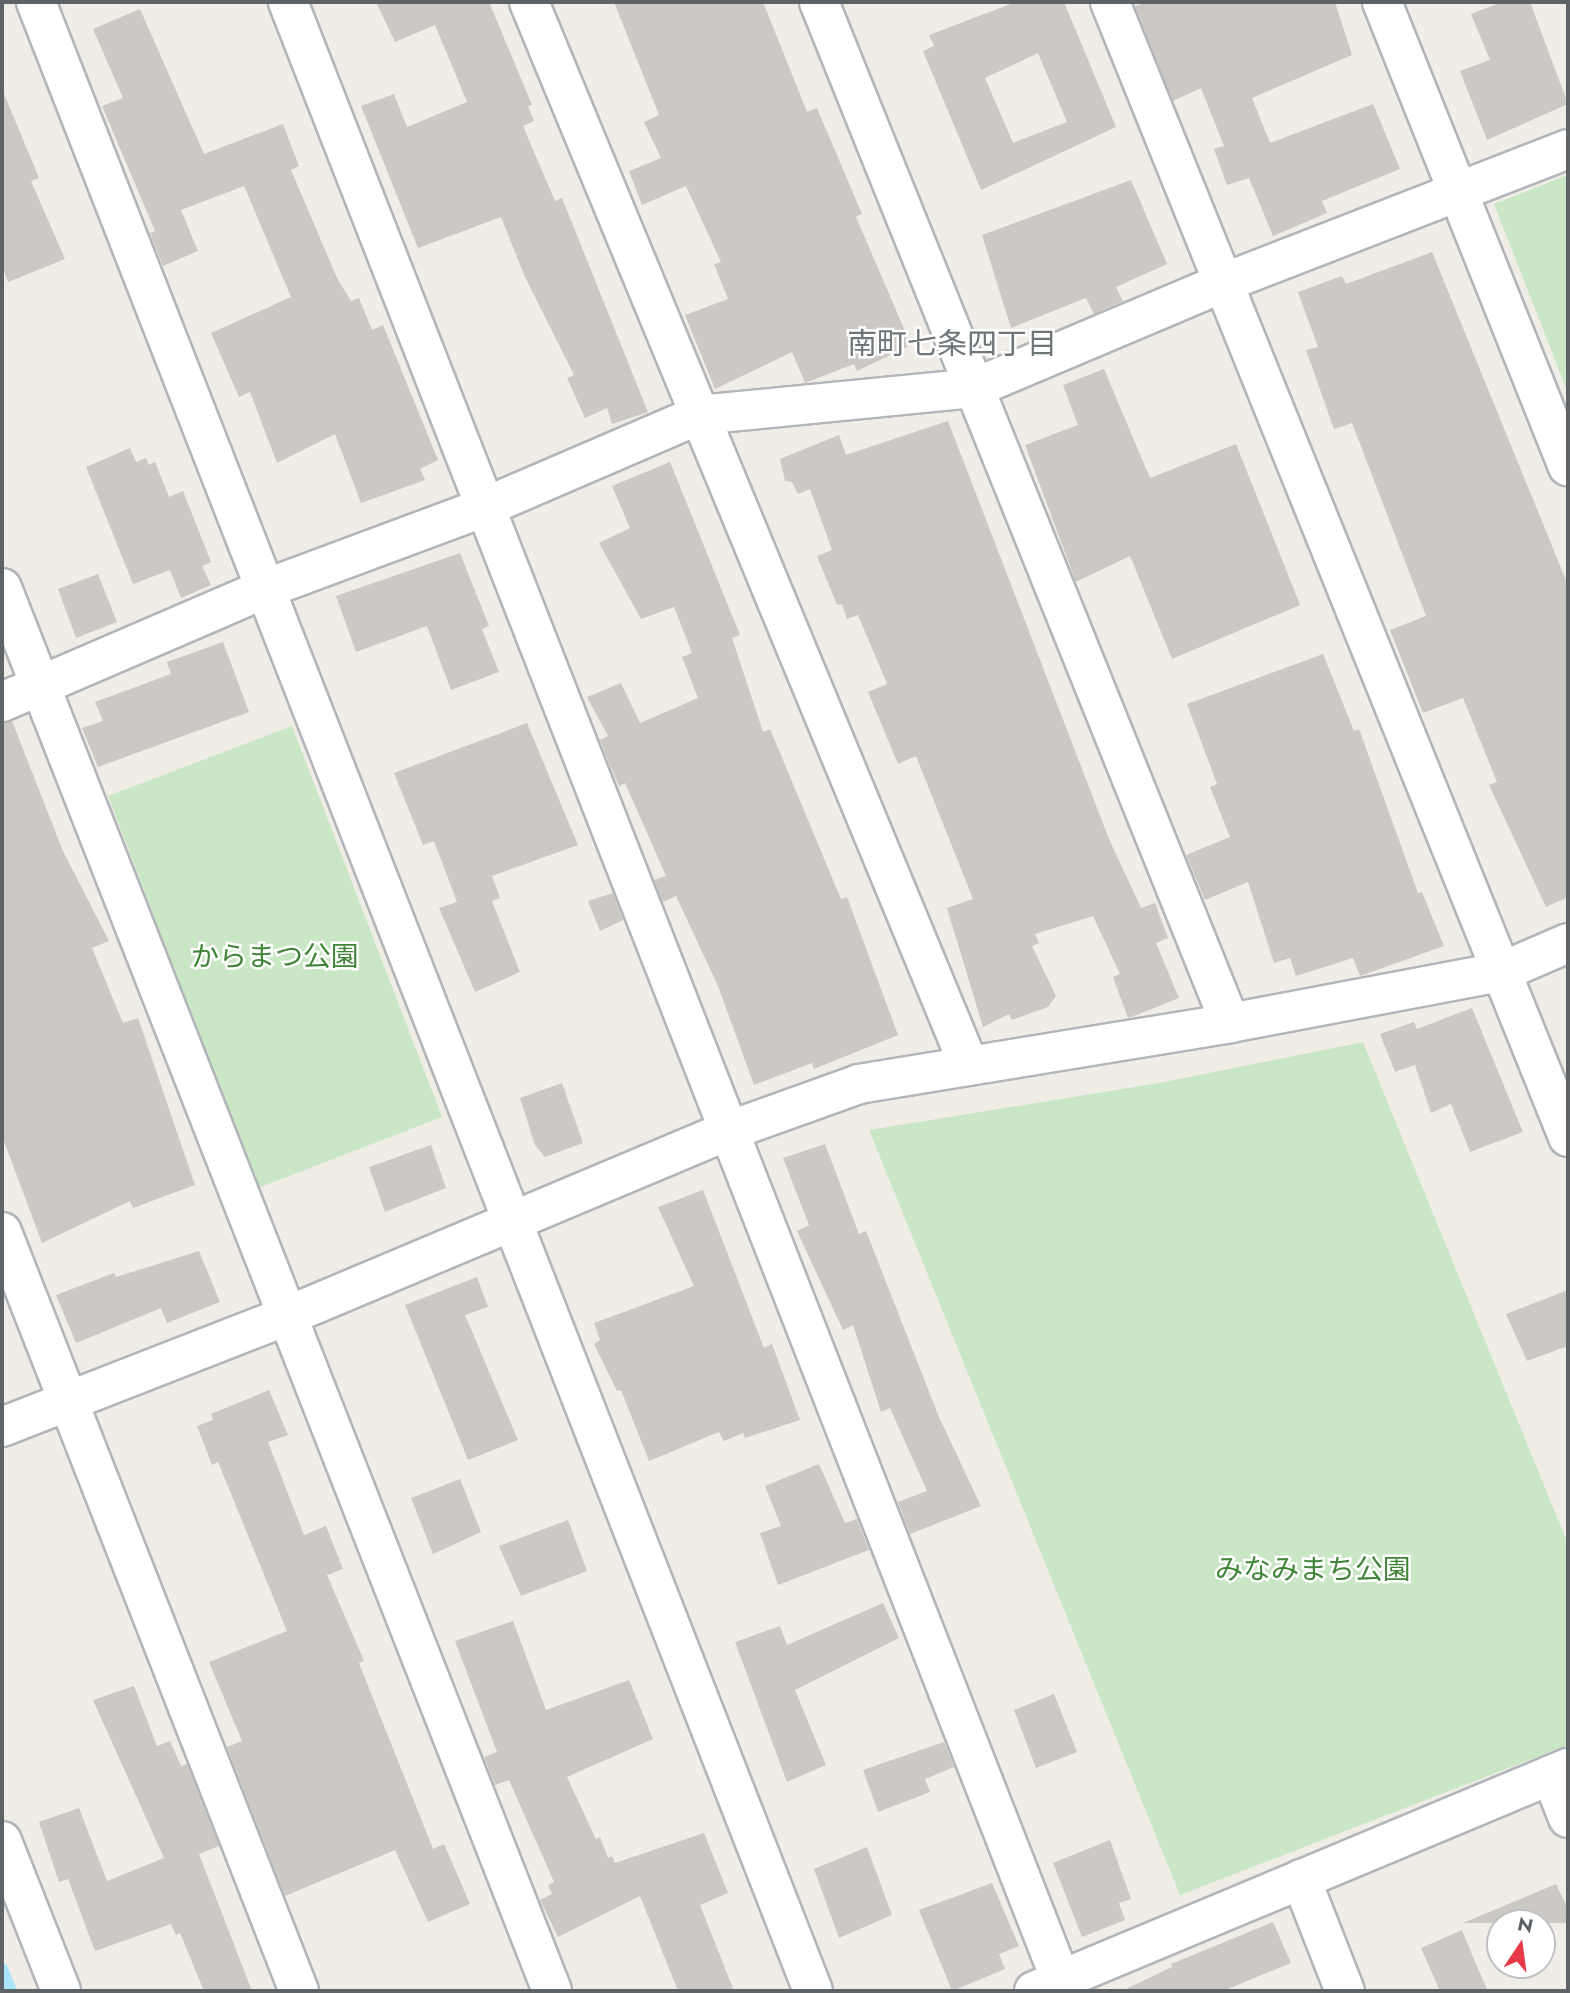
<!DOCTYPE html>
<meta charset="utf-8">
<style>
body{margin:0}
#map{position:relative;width:1570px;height:1993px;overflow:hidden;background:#f0ede7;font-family:Jost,"Noto Sans JP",sans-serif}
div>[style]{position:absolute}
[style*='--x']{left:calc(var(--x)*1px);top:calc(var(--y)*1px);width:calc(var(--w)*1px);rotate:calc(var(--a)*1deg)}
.green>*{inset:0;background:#cae7c5}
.stream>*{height:12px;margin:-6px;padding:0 6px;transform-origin:6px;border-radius:6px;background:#abe5fd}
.building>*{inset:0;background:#ccc8c4}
.roads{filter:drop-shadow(2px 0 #b2b5b9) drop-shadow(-2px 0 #b2b5b9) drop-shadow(0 2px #b2b5b9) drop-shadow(0 -2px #b2b5b9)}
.minor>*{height:38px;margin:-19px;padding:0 19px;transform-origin:19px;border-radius:19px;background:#fff}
.secondary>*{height:38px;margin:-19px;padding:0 19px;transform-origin:19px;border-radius:19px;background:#fff}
span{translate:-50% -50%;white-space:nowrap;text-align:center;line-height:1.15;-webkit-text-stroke:5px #fff;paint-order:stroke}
.park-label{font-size:28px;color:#408438}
.neighbourhood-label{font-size:30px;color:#6f7679}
.frame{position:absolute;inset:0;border:4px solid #5e6367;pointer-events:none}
.north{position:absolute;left:1486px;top:1909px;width:70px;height:70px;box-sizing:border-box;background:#fff;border:2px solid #bfc1c2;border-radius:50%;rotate:13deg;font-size:19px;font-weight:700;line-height:28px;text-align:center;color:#5e6367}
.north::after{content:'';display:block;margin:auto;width:24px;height:32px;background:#e53945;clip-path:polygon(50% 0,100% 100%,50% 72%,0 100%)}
</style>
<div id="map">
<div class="green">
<i style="clip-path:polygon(1568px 175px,1568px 393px,1494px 204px)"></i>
<i style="clip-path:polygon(292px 726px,442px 1117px,258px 1188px,108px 796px)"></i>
<i style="clip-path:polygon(1363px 1042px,1568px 1544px,1568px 1745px,1180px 1895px,869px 1130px,1159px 1083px)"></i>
</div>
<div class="stream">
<i style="--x:2;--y:1969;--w:24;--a:68"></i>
</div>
<div class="building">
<i style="clip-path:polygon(376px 2px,489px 2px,532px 105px,528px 106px,534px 121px,523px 126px,555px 201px,562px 198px,648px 412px,612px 424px,607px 408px,585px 418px,567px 378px,574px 375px,525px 277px,501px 217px,418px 248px,361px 106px,394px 94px,407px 127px,467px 102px,435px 25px,395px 42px)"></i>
<i style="clip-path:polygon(614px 2px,763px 2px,807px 112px,817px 108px,862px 214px,856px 217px,911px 345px,857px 371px,854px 364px,805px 383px,792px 352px,715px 389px,685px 315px,728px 299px,714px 264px,721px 262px,686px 186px,642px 205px,629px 171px,661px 158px,644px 122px,659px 115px)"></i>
<i style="clip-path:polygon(evenodd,1016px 2px,1064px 2px,1116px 127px,981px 190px,923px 51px,934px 46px,929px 35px,1016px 2px,1038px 53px,1067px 122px,1013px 143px,985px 78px,1038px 53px)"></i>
<i style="clip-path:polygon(1148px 2px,1335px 2px,1352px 55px,1252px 98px,1270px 143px,1373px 104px,1400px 169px,1322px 201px,1327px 213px,1273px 236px,1249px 178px,1227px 185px,1214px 149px,1224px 146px,1201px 88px,1173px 101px,1135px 6px)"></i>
<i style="clip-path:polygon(1502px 2px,1530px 2px,1568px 104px,1487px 140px,1460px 71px,1490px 60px,1471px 14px)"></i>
<i style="clip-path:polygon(140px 9px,204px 154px,283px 124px,299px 166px,291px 170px,337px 278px,351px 301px,359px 298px,372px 330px,383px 325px,438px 460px,420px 469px,425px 480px,361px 503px,335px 434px,277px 463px,250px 392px,239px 397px,211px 333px,291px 297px,244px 186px,181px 210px,198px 251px,163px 266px,150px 233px,155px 231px,102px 106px,123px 98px,93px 29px)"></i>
<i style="clip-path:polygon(2px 89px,39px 178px,31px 181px,65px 259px,8px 282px,2px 265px)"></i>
<i style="clip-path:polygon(1131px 180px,1167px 264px,1116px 287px,1123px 301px,1094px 314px,1086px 298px,1011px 328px,982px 235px)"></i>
<i style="clip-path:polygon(1432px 252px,1568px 585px,1568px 897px,1546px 907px,1489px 785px,1497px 782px,1463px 698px,1423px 713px,1390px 630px,1426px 616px,1352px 423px,1334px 429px,1306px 350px,1318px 347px,1298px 292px,1342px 276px,1346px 284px)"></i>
<i style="clip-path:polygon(1104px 369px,1150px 478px,1236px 444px,1300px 605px,1172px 659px,1130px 556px,1076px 582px,1025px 445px,1078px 425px,1063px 385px)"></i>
<i style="clip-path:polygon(948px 421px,1109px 839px,1141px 908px,1155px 903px,1168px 938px,1156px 943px,1179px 998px,1131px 1017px,1128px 1018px,1113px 977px,1120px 974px,1093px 916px,1035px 934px,1039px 943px,1032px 946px,1056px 996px,1048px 1007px,1012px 1020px,1009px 1014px,983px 1027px,947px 908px,973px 899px,916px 756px,898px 764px,868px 692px,887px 684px,858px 615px,847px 619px,842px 604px,837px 605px,817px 556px,832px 550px,810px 489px,798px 494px,792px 482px,785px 481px,780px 459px,839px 435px,846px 455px)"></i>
<i style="clip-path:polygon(130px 448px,136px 462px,146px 458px,149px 465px,155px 462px,169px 497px,183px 491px,211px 562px,202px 566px,211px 585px,181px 598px,170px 570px,133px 584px,86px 467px)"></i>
<i style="clip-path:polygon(670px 462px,740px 635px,732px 638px,763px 732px,770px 729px,841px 899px,847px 897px,898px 1035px,814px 1069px,812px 1063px,754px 1085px,718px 986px,676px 896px,663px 902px,654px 880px,666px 876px,625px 783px,619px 786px,611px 768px,600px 740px,608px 736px,587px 697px,621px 683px,640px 723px,698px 698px,682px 657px,692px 653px,674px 607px,641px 619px,599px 543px,630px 528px,612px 486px)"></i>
<i style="clip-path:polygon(460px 553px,489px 626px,482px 629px,499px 672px,451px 690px,427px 626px,356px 652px,336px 596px)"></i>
<i style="clip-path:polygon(98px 574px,117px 622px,76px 638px,58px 589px)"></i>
<i style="clip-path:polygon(223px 642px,249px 712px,98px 767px,82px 728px,103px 721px,95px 702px,171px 674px,167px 662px)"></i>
<i style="clip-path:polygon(1323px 654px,1354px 731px,1359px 729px,1418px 893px,1422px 892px,1444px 946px,1360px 976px,1353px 958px,1296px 976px,1290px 958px,1274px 963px,1248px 882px,1205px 900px,1186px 855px,1230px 837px,1210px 787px,1217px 784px,1187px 704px)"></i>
<i style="clip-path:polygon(12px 721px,63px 851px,109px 941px,92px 948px,123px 1023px,138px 1018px,195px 1185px,133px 1208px,130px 1201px,42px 1243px,2px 1136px,2px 723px)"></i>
<i style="clip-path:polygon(527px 723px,578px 845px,492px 876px,500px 898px,492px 901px,520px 972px,475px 992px,439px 908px,457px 902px,434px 841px,423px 845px,394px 773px)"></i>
<i style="clip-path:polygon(613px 893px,623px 920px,600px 931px,588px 901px)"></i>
<i style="clip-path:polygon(1472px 1008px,1523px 1132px,1470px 1152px,1451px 1104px,1431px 1113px,1415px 1065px,1395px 1072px,1380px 1034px,1414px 1022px,1417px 1029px)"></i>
<i style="clip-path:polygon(562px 1083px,583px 1143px,545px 1157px,535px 1145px,520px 1098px)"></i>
<i style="clip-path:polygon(825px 1144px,859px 1234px,866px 1231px,939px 1417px,981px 1506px,910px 1534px,898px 1502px,927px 1491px,890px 1408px,881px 1412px,853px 1325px,843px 1330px,797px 1231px,809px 1225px,783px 1158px)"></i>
<i style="clip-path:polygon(431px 1145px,446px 1188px,385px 1212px,369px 1167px)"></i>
<i style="clip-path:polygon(703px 1190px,764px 1348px,772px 1344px,800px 1420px,745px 1438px,743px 1433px,724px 1441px,719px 1432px,649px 1461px,621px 1390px,617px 1391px,594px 1344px,600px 1340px,594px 1323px,694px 1286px,658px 1207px)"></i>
<i style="clip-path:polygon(199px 1251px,220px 1302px,167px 1323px,161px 1308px,76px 1343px,56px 1295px,114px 1273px,116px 1277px)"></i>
<i style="clip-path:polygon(477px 1277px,488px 1307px,465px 1315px,518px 1440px,468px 1460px,405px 1305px)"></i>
<i style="clip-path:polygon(1568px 1290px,1568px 1346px,1527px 1361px,1506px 1314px)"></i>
<i style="clip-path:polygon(269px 1390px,288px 1435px,268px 1442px,304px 1535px,326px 1526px,343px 1569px,327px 1575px,364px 1661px,359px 1663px,433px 1849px,444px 1844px,470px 1904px,428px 1922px,395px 1850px,285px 1896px,227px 1747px,242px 1741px,209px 1662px,287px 1631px,218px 1462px,212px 1465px,197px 1426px,213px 1420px,211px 1414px)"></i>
<i style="clip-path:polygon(819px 1464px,845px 1523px,857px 1519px,869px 1550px,778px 1585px,760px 1533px,781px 1526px,765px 1486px)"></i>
<i style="clip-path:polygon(460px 1479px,481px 1532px,433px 1554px,411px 1498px)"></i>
<i style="clip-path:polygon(568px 1520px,587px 1571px,521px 1596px,499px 1546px)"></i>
<i style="clip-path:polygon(883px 1603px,899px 1638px,795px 1690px,826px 1765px,787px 1782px,735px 1642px,780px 1626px,787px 1645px)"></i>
<i style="clip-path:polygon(513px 1621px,546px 1710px,629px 1680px,653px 1739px,567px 1777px,596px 1839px,600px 1837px,608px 1858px,612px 1856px,615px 1863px,704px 1833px,728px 1893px,700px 1905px,734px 1991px,678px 1991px,640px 1896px,558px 1937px,540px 1900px,552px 1894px,548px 1885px,554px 1882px,509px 1780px,495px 1785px,484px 1757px,497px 1752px,455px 1641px)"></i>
<i style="clip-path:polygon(134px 1686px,157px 1746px,170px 1741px,181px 1766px,187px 1764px,219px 1846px,199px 1854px,252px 1991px,204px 1991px,180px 1933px,176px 1935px,171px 1924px,95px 1951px,68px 1879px,59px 1882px,39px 1822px,79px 1808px,107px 1881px,164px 1858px,93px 1700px)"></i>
<i style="clip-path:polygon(1054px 1694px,1077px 1752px,1036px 1768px,1014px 1710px)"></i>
<i style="clip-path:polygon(944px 1742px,954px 1767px,925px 1779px,930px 1792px,878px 1812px,863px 1770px)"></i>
<i style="clip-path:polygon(1110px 1840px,1131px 1899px,1119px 1903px,1125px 1920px,1082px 1937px,1053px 1863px)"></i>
<i style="clip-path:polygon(867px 1847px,892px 1915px,839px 1938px,814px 1869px)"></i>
<i style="clip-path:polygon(992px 1883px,1019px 1946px,999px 1954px,1005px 1969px,952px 1991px,919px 1910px)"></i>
<i style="clip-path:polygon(1556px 1884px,1568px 1909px,1568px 1923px,1463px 1923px)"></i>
<i style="clip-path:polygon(1273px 1922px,1291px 1963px,1223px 1991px,1122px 1991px,1172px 1967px,1171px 1964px)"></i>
<i style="clip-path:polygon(1462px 1930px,1475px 1962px,1488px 1991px,1440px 1991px,1421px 1948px)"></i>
</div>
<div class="roads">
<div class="minor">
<i style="--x:36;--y:2;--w:2135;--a:68.66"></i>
<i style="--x:288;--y:2;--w:2135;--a:68.66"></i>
<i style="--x:529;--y:2;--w:1151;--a:67.53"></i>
<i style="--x:819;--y:2;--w:1101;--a:68.07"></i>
<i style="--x:1110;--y:2;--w:1224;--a:68.02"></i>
<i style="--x:1382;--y:2;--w:500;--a:68.2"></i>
<i style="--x:2;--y:588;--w:1507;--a:68.59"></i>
<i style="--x:2;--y:702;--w:283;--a:-23.3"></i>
<i style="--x:262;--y:590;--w:238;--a:-20.4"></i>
<i style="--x:485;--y:507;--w:233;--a:-23.3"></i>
<i style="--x:699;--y:415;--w:276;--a:-5.6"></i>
<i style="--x:974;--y:388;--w:270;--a:-22.9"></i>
<i style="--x:1223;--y:283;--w:370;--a:-21.2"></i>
<i style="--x:2;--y:1232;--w:815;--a:68.63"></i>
<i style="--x:2;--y:1427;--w:306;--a:-21.3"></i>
<i style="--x:287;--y:1316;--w:478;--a:-22.8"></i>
<i style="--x:728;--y:1131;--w:139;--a:-19.7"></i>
<i style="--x:859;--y:1084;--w:376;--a:-9.3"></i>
<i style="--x:1230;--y:1023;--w:276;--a:-10.7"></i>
<i style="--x:1501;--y:972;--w:73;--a:-23.4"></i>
<i style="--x:1551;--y:1775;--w:46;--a:68.4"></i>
<i style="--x:1301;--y:1879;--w:120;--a:68.6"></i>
<i style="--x:1034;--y:1991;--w:579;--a:-22.67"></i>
</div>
<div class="secondary">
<i style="--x:2;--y:1841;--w:161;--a:68.5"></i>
</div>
</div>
<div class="park-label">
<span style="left:275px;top:957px">からまつ公園</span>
<span style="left:1313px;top:1570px">みなみまち公園</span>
</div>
<div class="neighbourhood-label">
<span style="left:952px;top:344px">南町七条四丁目</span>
</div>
<div class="frame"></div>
<div class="north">N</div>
</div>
